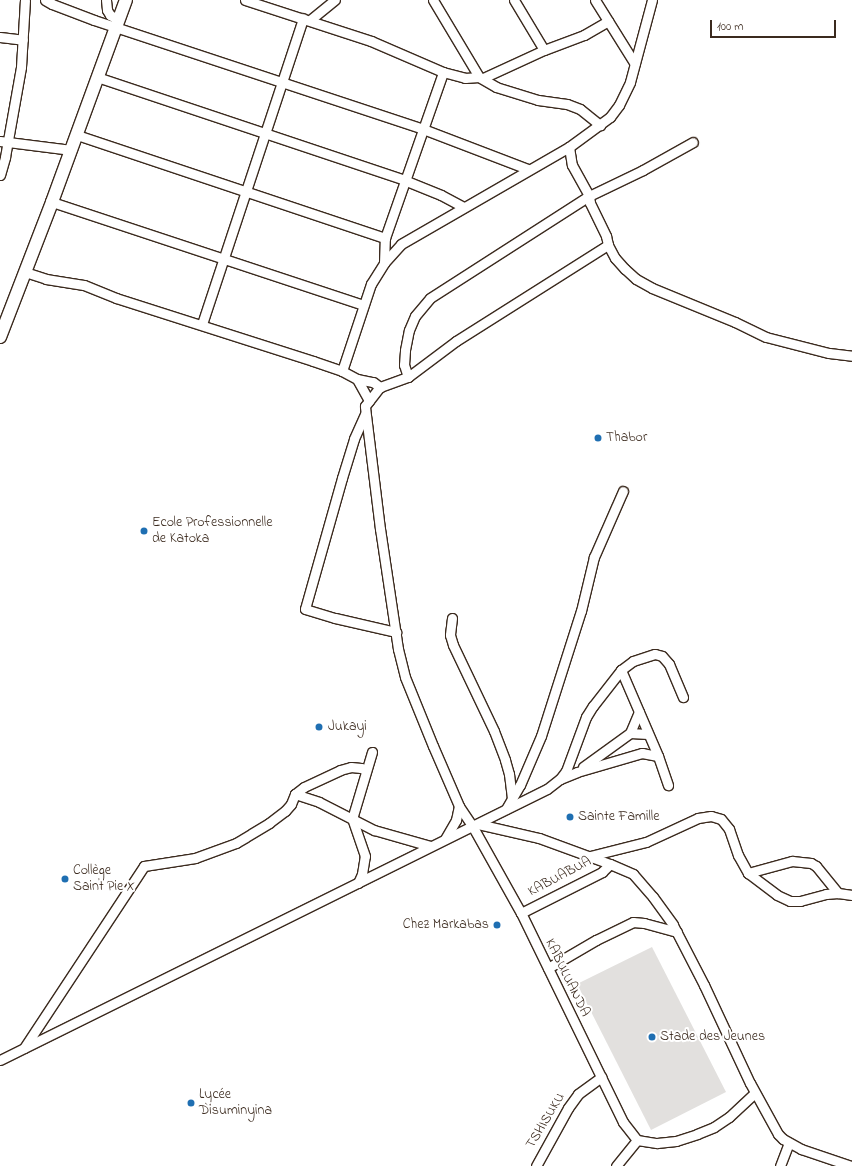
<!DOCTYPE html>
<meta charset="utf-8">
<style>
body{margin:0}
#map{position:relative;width:852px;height:1166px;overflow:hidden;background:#fff;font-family:"Indie Flower",sans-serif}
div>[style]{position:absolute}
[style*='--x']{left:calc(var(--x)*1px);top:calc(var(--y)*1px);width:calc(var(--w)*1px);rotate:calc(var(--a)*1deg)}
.green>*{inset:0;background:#e2e0de}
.roads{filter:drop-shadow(1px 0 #3b2a1e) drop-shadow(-1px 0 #3b2a1e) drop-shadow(0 1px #3b2a1e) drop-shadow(0 -1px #3b2a1e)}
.street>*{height:9px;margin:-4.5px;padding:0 4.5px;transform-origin:4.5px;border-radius:4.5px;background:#fff}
.secondary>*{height:12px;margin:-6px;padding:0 6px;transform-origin:6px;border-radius:6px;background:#fff}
.dots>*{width:11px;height:11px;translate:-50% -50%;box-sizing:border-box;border:2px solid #fff;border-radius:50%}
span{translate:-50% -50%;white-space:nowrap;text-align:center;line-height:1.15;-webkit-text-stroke:4px #fff;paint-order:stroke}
.poi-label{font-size:14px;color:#3b2a1e}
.left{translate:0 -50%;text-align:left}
.right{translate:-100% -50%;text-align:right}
.street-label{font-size:14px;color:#3b2a1e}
.scale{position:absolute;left:710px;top:20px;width:126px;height:18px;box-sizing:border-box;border:2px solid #3b2a1e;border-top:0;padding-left:5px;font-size:12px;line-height:14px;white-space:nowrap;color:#3b2a1e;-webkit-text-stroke:3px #fff;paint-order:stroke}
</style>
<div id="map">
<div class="green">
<i style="clip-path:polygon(652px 947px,726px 1092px,651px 1130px,577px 984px)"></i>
</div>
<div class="roads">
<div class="street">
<i style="--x:45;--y:0;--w:8;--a:30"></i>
<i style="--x:52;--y:4;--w:45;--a:20.9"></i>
<i style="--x:94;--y:20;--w:347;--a:18.3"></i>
<i style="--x:423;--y:129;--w:112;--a:20.9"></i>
<i style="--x:106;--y:0;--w:10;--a:84"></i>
<i style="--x:107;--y:10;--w:6;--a:59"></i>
<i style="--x:110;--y:15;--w:10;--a:29"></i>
<i style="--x:245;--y:0;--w:133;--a:18"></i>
<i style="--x:371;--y:41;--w:78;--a:23.3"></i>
<i style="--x:443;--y:72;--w:23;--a:15"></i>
<i style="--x:465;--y:78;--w:14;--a:-4"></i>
<i style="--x:479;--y:77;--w:20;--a:30"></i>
<i style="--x:496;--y:87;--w:44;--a:17.2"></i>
<i style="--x:538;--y:100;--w:29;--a:8"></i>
<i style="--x:567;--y:104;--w:14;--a:21"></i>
<i style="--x:580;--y:109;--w:26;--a:39"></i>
<i style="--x:433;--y:0;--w:90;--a:59.1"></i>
<i style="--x:514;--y:0;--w:58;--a:59"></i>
<i style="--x:595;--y:0;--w:75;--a:58"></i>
<i style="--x:310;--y:20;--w:32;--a:-39"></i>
<i style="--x:0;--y:37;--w:23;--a:7"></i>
<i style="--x:97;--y:77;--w:324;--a:18.5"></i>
<i style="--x:404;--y:180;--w:40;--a:22"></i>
<i style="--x:441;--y:195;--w:26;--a:28"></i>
<i style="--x:483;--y:78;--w:67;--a:-24.7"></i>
<i style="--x:544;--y:50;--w:43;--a:-20.6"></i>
<i style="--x:584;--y:35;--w:28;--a:-30"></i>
<i style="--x:77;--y:135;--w:325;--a:18.5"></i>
<i style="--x:0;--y:141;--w:72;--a:7.2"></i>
<i style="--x:569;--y:147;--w:18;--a:81"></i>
<i style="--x:572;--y:165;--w:35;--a:61"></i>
<i style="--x:589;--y:196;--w:7;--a:82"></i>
<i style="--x:590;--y:203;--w:37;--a:64"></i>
<i style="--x:606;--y:236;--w:9;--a:77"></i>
<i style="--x:0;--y:175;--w:19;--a:-74"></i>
<i style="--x:5;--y:157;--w:91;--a:-79.9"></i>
<i style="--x:21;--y:67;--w:67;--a:-86.6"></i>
<i style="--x:52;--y:202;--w:328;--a:18.3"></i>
<i style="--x:384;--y:263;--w:25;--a:-48"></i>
<i style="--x:401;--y:244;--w:194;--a:-30"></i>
<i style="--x:569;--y:147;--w:51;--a:-36.2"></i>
<i style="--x:610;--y:117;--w:15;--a:-53"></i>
<i style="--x:619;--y:105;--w:25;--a:-64"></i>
<i style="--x:630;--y:82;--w:85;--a:-75"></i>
<i style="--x:25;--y:272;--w:22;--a:18"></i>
<i style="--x:46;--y:279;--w:38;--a:9"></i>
<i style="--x:84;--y:285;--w:35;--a:22"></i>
<i style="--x:116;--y:298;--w:207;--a:17.7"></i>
<i style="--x:313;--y:361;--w:31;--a:19"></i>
<i style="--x:342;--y:371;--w:17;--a:28"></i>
<i style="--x:357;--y:379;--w:16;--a:11"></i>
<i style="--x:373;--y:382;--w:9;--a:36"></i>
<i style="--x:202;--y:324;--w:322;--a:-71.7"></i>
<i style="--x:342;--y:371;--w:92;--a:-71.6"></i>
<i style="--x:371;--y:284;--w:25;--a:-58"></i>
<i style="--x:384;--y:263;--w:25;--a:-88"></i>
<i style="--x:385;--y:238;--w:176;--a:-70.7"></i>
<i style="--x:408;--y:377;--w:13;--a:-108"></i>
<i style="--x:404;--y:365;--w:15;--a:-86"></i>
<i style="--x:405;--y:350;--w:20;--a:-79"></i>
<i style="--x:409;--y:330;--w:15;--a:-67"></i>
<i style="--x:415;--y:316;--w:23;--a:-50"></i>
<i style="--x:430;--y:298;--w:189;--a:-32.7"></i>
<i style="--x:589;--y:196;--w:60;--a:-25.7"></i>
<i style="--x:643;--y:170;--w:57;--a:-29.2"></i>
<i style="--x:357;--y:379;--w:25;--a:61"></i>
<i style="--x:365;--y:414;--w:27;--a:114"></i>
<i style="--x:354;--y:439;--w:41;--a:107.1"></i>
<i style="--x:342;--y:478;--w:136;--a:105.8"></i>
<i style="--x:305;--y:609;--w:31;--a:17"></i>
<i style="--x:335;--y:618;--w:63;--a:12.9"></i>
<i style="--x:452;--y:618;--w:17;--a:97"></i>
<i style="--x:450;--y:635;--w:10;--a:73"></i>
<i style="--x:453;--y:645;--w:95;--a:64.5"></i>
<i style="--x:494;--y:731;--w:31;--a:69"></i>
<i style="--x:505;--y:760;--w:15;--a:74"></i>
<i style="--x:509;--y:774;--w:26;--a:83"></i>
<i style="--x:621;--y:670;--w:94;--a:66.7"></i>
<i style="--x:658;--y:756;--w:31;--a:71"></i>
<i style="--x:630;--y:733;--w:18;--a:3"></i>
<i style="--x:583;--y:767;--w:58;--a:-35.9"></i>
<i style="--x:630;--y:733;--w:23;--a:-67"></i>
<i style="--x:560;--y:779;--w:18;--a:-22"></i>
<i style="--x:577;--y:772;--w:68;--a:-16.3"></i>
<i style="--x:642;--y:753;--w:16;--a:11"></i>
<i style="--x:295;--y:794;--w:25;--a:18"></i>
<i style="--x:319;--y:802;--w:62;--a:27"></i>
<i style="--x:374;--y:830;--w:58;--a:15.9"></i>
<i style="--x:506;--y:809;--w:28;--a:-60"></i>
<i style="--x:520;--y:785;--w:53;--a:-66.8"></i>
<i style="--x:541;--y:736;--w:131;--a:-72.3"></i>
<i style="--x:581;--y:611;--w:56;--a:-76.5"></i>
<i style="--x:594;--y:557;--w:72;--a:-66.3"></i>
<i style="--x:478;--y:824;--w:63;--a:12.9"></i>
<i style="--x:539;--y:838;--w:76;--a:20.1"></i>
<i style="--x:610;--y:864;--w:25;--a:23"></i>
<i style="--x:633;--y:874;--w:30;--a:49"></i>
<i style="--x:653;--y:897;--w:34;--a:54"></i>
<i style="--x:673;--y:925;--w:68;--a:62.7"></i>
<i style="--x:704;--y:985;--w:108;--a:64.9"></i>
<i style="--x:750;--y:1083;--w:58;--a:61.2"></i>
<i style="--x:778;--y:1134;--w:7;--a:45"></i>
<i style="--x:783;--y:1139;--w:21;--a:29"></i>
<i style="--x:801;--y:1149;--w:53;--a:18.8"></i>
<i style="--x:445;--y:839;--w:22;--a:-60"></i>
<i style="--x:456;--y:820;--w:14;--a:-78"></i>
<i style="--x:590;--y:856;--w:58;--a:-14"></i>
<i style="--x:646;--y:842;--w:57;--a:-24.8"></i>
<i style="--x:698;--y:818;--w:13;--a:-9"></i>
<i style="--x:711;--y:816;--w:10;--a:17"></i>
<i style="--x:721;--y:819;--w:13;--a:51"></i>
<i style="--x:729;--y:829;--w:28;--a:71"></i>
<i style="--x:738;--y:855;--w:21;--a:61"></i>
<i style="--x:748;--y:873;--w:36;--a:37"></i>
<i style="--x:777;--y:895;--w:14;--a:25"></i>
<i style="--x:790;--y:901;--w:10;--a:0"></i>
<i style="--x:800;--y:901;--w:27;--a:-15"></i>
<i style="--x:826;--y:894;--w:12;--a:-5"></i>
<i style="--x:838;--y:893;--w:14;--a:8"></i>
<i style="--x:748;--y:873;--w:46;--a:-15.3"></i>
<i style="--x:792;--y:861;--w:19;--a:6"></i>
<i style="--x:811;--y:863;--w:6;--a:31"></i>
<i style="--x:816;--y:866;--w:35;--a:51"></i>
<i style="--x:358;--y:883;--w:10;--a:-66"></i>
<i style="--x:362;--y:874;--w:18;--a:-81"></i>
<i style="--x:365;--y:856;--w:39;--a:-109"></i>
<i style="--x:352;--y:819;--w:70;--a:-73.4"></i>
<i style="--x:521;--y:913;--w:91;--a:-26.8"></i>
<i style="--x:602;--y:872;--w:11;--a:-45"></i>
<i style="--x:548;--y:968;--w:56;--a:-30.3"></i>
<i style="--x:596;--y:940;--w:41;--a:-25.9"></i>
<i style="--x:633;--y:922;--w:11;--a:5"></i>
<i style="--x:644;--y:923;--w:34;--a:15"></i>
<i style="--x:24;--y:1048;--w:218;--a:-56.6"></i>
<i style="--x:144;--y:866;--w:52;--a:-8.9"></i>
<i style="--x:195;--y:858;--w:44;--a:-20.1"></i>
<i style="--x:236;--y:843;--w:39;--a:-31"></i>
<i style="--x:269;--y:823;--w:20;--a:-37"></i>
<i style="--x:285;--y:811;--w:9;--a:-49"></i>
<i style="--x:291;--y:804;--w:11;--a:-68"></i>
<i style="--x:295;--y:794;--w:11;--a:-38"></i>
<i style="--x:304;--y:787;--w:40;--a:-25"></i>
<i style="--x:340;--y:770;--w:11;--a:-15"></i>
<i style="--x:351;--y:767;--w:10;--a:6"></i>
<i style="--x:361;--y:768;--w:5;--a:22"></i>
<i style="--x:0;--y:1060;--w:610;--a:-26.36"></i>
<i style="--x:547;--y:789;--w:16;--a:-38"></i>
<i style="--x:560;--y:779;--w:10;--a:-53"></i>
<i style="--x:566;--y:771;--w:58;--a:-69.7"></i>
<i style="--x:586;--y:717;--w:13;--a:-58"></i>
<i style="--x:593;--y:706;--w:46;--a:-52.1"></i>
<i style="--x:621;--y:670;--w:15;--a:-37"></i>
<i style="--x:633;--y:661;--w:23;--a:-18"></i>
<i style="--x:655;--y:654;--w:7;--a:16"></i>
<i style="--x:662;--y:656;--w:11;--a:49"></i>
<i style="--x:669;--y:664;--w:36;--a:67"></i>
<i style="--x:637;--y:1140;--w:23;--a:-128"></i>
<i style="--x:623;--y:1122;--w:233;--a:-116"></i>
<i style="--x:521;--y:913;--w:98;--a:-119.2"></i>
<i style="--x:473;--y:827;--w:25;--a:-124"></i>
<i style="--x:459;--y:806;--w:65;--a:-113.4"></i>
<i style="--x:433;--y:746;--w:74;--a:-112.1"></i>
<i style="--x:405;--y:677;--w:29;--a:-104"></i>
<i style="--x:398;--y:649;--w:121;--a:-98.5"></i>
<i style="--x:380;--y:529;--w:124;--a:-97"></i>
<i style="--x:365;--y:406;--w:24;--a:-52"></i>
<i style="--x:380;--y:387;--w:30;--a:-20"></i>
<i style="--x:408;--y:377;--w:60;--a:-36.9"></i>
<i style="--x:456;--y:341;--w:180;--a:-32.3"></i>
<i style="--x:608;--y:245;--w:15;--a:62"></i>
<i style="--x:615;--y:258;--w:15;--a:48"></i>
<i style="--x:625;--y:269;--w:15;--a:42"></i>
<i style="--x:636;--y:279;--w:18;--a:29"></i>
<i style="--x:652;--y:288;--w:90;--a:22.3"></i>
<i style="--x:735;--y:322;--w:34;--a:26"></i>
<i style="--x:766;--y:337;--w:65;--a:14.3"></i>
<i style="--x:829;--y:353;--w:23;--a:7"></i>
<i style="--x:637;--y:1140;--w:20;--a:9"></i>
<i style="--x:657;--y:1143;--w:19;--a:-6"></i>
<i style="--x:676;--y:1141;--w:22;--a:-18"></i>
<i style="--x:697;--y:1134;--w:18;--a:-22"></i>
<i style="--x:714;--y:1127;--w:18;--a:-34"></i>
<i style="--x:729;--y:1117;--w:35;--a:-43"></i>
<i style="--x:536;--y:1166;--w:66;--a:-61.1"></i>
<i style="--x:568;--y:1108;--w:17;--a:-54"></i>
<i style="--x:578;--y:1094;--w:29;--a:-36"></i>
<i style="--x:616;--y:1166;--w:33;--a:-51"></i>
<i style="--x:780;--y:1166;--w:25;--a:-69"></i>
</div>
<div class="secondary">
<i style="--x:0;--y:337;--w:145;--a:-68.9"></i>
<i style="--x:52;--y:202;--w:215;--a:-69.9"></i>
</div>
</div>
<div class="dots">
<i style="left:598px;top:438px;background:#1f6fb2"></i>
<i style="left:144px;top:531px;background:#1f6fb2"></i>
<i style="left:319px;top:727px;background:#1f6fb2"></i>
<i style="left:570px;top:817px;background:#1f6fb2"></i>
<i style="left:65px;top:879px;background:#1f6fb2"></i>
<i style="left:497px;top:925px;background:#1f6fb2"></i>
<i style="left:652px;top:1037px;background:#1f6fb2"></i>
<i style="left:191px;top:1103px;background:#1f6fb2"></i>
</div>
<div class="poi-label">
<span class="left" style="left:606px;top:438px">Thabor</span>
<span class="left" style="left:152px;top:531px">Ecole Professionnelle<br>de Katoka</span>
<span class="left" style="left:328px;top:727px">Jukayi</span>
<span class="left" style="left:578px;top:817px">Sainte Famille</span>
<span class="left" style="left:73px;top:879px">Collège<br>Saint Pie X</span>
<span class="right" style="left:489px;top:925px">Chez Markabas</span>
<span class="left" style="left:660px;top:1037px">Stade des Jeunes</span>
<span class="left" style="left:199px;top:1103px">Lycée<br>Disuminyina</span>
</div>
<div class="street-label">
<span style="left:560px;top:877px;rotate:-28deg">KABUABUA</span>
<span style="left:567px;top:978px;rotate:64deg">KABULUANDA</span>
<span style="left:546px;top:1121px;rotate:-59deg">TSHISUKU</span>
</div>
<div class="scale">100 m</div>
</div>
